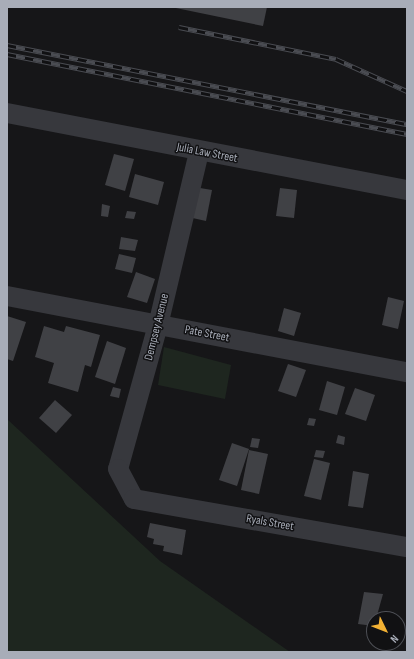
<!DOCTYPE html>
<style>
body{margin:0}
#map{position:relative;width:414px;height:659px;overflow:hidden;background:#161618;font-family:"Sofia Sans Condensed",sans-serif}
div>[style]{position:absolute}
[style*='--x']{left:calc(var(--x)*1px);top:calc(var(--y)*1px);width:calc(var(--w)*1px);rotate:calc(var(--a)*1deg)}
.green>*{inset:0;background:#1e261f}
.building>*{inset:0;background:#404145}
.minor>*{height:20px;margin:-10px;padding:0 10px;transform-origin:10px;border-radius:10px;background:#37383d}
.rail>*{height:4.5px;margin-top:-2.25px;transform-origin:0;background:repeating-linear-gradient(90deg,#111113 0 9px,#4a4c52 0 18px);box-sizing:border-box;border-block:1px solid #4a4c52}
span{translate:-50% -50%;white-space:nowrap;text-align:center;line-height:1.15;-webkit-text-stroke:3px #111113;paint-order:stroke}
.street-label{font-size:12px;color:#a8adb8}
.frame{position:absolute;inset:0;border:8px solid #a8adb8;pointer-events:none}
.north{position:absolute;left:366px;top:611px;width:40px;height:40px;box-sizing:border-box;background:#111113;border:1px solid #4d4f55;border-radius:50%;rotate:133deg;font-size:11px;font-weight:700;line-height:16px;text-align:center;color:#a8adb8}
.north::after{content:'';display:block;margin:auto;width:14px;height:18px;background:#f2b134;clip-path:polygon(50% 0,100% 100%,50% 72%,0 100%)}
</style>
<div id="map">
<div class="green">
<i style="clip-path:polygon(164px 347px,231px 365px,225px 399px,158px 385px)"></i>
<i style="clip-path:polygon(7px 419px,160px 561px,290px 652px,7px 652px)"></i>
</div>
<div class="building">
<i style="clip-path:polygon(171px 7px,267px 7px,263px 26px)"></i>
<i style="clip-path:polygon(114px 154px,134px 159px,125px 191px,105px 185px)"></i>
<i style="clip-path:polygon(135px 174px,164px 182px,158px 205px,129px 197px)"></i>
<i style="clip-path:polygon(194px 187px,212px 190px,206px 221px,188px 217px)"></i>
<i style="clip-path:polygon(280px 188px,297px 190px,294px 218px,276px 216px)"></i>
<i style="clip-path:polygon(102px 204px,110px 206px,108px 217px,101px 216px)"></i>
<i style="clip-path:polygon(127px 211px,136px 212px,134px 219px,125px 218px)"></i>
<i style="clip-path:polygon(121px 237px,138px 240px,135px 251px,119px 249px)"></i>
<i style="clip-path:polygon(119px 254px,136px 258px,132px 273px,115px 269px)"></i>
<i style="clip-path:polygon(136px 272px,155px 279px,147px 303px,127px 297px)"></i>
<i style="clip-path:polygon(388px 297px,404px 301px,398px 329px,382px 325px)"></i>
<i style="clip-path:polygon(284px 308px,301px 313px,294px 336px,278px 331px)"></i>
<i style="clip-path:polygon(7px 316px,26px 322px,13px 361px,7px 359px)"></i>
<i style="clip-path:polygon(44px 326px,64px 332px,66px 326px,100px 335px,91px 367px,85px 365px,78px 392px,48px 383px,54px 363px,35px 357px)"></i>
<i style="clip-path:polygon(107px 341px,126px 348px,115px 384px,95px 377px)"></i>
<i style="clip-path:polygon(288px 364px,306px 370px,296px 397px,278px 391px)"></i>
<i style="clip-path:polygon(327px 381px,345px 387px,337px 415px,319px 410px)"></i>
<i style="clip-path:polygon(113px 387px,121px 389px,119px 398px,110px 396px)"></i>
<i style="clip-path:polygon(355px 388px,375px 395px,366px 421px,345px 414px)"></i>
<i style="clip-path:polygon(55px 400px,72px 415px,56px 433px,39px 418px)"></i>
<i style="clip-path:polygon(309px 418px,316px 419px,314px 426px,307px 425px)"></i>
<i style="clip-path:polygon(338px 435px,345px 437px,344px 445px,336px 443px)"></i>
<i style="clip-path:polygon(252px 438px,260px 439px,258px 448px,250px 447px)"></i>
<i style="clip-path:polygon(232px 443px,249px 449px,237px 486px,219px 480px)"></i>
<i style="clip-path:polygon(249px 450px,268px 454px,259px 494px,241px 490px)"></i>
<i style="clip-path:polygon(316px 450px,325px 451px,323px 458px,314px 457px)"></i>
<i style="clip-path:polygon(314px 459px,330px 463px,321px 500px,304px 496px)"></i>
<i style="clip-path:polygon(353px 471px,369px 474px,363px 508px,348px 506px)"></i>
<i style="clip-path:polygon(150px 523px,186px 530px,182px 555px,163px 551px,164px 546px,153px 544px,154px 539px,147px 537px)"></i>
<i style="clip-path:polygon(364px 592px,383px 594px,374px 626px,358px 624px)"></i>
</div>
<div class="minor">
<i style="--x:7;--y:113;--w:407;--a:10.9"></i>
<i style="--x:199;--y:152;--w:178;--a:103.3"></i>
<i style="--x:158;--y:325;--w:149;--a:105.5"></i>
<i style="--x:118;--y:469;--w:34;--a:62"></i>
<i style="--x:134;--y:499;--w:277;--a:10"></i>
<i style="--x:7;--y:296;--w:407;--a:10.8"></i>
</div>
<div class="rail">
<i style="--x:179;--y:27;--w:160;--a:11.5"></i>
<i style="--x:336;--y:59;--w:78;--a:24.3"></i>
<i style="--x:7;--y:45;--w:408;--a:11.2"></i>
<i style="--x:7;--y:54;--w:408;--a:11.3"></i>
</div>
<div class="street-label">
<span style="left:207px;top:153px;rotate:11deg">Julia Law Street</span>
<span style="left:157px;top:327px;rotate:-76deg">Dempsey Avenue</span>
<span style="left:207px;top:334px;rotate:11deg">Pate Street</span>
<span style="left:270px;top:523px;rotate:10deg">Ryals Street</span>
</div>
<div class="frame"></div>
<div class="north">N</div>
</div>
